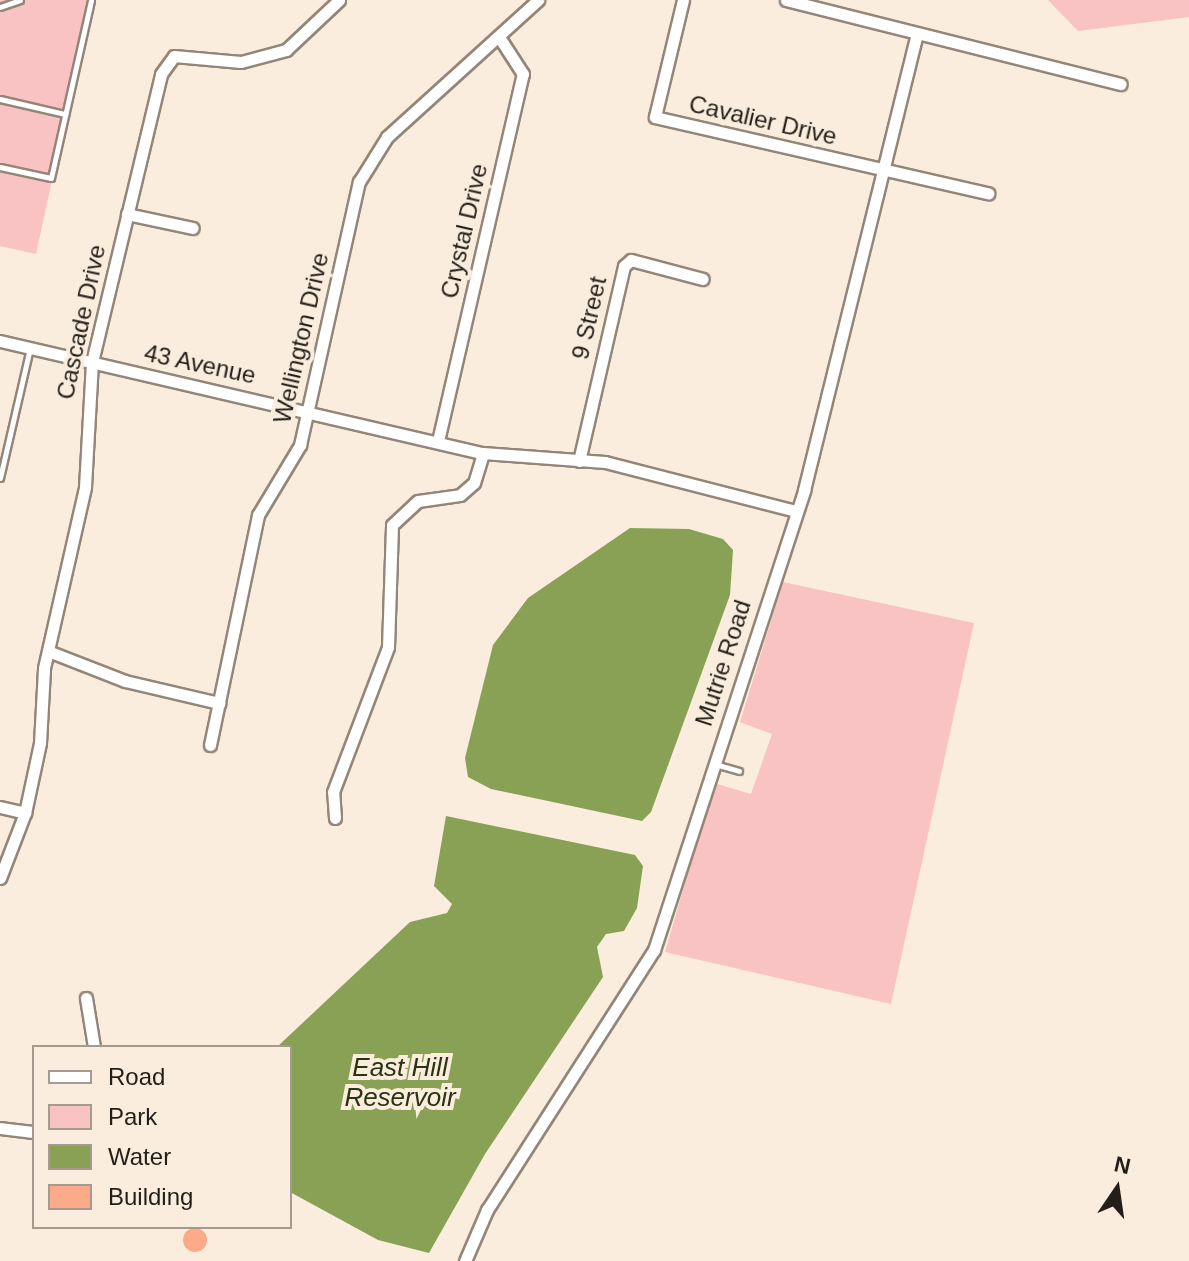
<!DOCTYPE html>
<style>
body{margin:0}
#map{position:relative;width:1189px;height:1261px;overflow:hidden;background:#faeddd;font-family:Helvetica,sans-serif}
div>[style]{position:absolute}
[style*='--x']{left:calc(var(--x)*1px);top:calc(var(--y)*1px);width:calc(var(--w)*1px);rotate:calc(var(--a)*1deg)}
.green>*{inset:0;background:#f9c2c3}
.water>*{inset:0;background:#88a154}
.building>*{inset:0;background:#fcaa87}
.round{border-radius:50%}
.roads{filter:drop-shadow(2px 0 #938679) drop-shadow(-2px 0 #938679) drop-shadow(0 2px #938679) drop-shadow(0 -2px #938679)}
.lane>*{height:5px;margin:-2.5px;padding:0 2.5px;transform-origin:2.5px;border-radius:2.5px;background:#fff}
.street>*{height:11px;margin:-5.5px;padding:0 5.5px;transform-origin:5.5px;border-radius:5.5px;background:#fff}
span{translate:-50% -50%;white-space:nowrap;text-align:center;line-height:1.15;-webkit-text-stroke:8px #faeddd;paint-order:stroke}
.street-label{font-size:24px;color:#231e19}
.water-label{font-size:26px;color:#293412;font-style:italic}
.legend{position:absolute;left:32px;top:1045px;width:260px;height:184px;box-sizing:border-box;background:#faeddd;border:2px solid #a49a8f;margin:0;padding:10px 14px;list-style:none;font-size:24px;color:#231e19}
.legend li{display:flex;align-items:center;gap:16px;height:40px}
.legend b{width:40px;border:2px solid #a49a8f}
.north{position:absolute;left:1077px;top:1149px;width:80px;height:80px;-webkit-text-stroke:6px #faeddd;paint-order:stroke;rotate:13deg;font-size:22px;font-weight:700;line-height:32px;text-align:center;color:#231e19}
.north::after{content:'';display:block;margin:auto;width:28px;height:36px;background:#231e19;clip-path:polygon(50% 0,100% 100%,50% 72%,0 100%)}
</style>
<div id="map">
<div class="green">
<i style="clip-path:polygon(0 0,91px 0,36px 254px,0 246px)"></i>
<i style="clip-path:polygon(1048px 0,1189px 0,1189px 17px,1078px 31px)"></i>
<i style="clip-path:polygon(783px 582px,974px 623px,891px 1004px,665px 952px,714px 783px,751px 794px,772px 734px,740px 722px)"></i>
</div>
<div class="water">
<i style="clip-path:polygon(630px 528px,689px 529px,723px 539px,733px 550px,730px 595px,651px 812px,642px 821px,491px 789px,468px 777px,465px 758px,493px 645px,528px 598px)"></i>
<i style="clip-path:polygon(446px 816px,635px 855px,643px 866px,637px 908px,624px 931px,606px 934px,597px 947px,603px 977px,485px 1154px,429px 1253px,378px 1240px,290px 1192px,290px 1047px,277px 1047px,410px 922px,447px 913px,452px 904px,434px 886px)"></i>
</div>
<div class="building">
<i class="round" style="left:183px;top:1228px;width:24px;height:24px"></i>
</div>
<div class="roads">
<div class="lane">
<i style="--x:0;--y:7;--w:21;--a:-19"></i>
<i style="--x:0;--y:99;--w:67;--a:13"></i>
<i style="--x:0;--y:167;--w:52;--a:12.2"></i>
<i style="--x:51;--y:178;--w:182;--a:-77.3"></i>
<i style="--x:0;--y:478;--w:133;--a:-77"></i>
<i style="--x:715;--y:764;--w:25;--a:16"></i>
</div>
<div class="street">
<i style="--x:683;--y:0;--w:120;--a:103.5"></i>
<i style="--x:655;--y:117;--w:342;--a:12.9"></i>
<i style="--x:786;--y:0;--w:345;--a:14.1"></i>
<i style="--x:127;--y:214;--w:67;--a:12"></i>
<i style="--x:0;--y:341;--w:496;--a:13.1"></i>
<i style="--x:483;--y:453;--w:122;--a:4.2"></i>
<i style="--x:605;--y:462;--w:197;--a:14.4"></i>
<i style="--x:438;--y:441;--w:377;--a:-77"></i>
<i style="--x:523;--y:74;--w:44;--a:-123"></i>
<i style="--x:579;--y:461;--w:200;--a:-77"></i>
<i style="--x:624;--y:266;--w:9;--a:-41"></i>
<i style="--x:631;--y:260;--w:74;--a:14.8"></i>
<i style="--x:48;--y:651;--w:83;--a:21.3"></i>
<i style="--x:125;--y:681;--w:97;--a:13.2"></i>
<i style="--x:210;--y:745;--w:235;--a:-78.2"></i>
<i style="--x:258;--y:515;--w:82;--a:-59"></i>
<i style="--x:300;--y:445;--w:270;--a:-77.4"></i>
<i style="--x:359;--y:182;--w:53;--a:-58.1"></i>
<i style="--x:387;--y:137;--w:204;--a:-42.2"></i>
<i style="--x:0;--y:807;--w:26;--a:13"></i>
<i style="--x:335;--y:818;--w:26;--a:-94"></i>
<i style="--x:333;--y:792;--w:155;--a:-69.2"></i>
<i style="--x:388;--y:647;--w:122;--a:-88.1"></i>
<i style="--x:392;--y:525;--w:35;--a:-43"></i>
<i style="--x:418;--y:501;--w:42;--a:-8.1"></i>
<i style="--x:460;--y:495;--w:18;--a:-41"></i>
<i style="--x:474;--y:483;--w:31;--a:-73"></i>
<i style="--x:0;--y:878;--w:70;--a:-69"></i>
<i style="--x:25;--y:813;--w:72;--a:-77.9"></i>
<i style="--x:40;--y:743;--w:75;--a:-86.9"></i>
<i style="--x:44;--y:668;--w:186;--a:-77.2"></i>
<i style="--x:85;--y:487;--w:125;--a:-86.8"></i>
<i style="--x:92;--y:362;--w:296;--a:-76.5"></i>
<i style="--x:161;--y:74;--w:22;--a:-54"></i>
<i style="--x:174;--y:56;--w:67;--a:5.1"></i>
<i style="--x:241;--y:62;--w:47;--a:-14.9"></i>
<i style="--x:286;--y:50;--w:73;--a:-43.3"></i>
<i style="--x:86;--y:998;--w:50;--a:80.7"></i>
<i style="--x:0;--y:1128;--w:34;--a:7"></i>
<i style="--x:465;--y:1261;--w:56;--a:-66.7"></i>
<i style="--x:487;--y:1210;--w:309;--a:-57.3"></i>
<i style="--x:654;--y:950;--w:484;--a:-71.9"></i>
<i style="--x:804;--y:490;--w:469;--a:-76.1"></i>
</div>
</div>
<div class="street-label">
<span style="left:763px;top:120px;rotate:13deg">Cavalier Drive</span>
<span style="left:464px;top:231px;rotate:-77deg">Crystal Drive</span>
<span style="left:589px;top:318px;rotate:-77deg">9 Street</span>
<span style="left:81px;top:322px;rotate:-78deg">Cascade Drive</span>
<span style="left:301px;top:338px;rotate:-77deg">Wellington Drive</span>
<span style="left:200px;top:364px;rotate:12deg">43 Avenue</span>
<span style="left:723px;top:663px;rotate:-72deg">Mutrie Road</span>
</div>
<div class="water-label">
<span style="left:400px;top:1083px">East Hill<br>Reservoir</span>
</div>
<ul class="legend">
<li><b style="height:10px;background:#fff"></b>Road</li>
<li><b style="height:22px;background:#f9c2c3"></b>Park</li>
<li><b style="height:22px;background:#88a154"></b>Water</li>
<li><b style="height:22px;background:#fcaa87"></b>Building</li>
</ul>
<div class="north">N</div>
</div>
